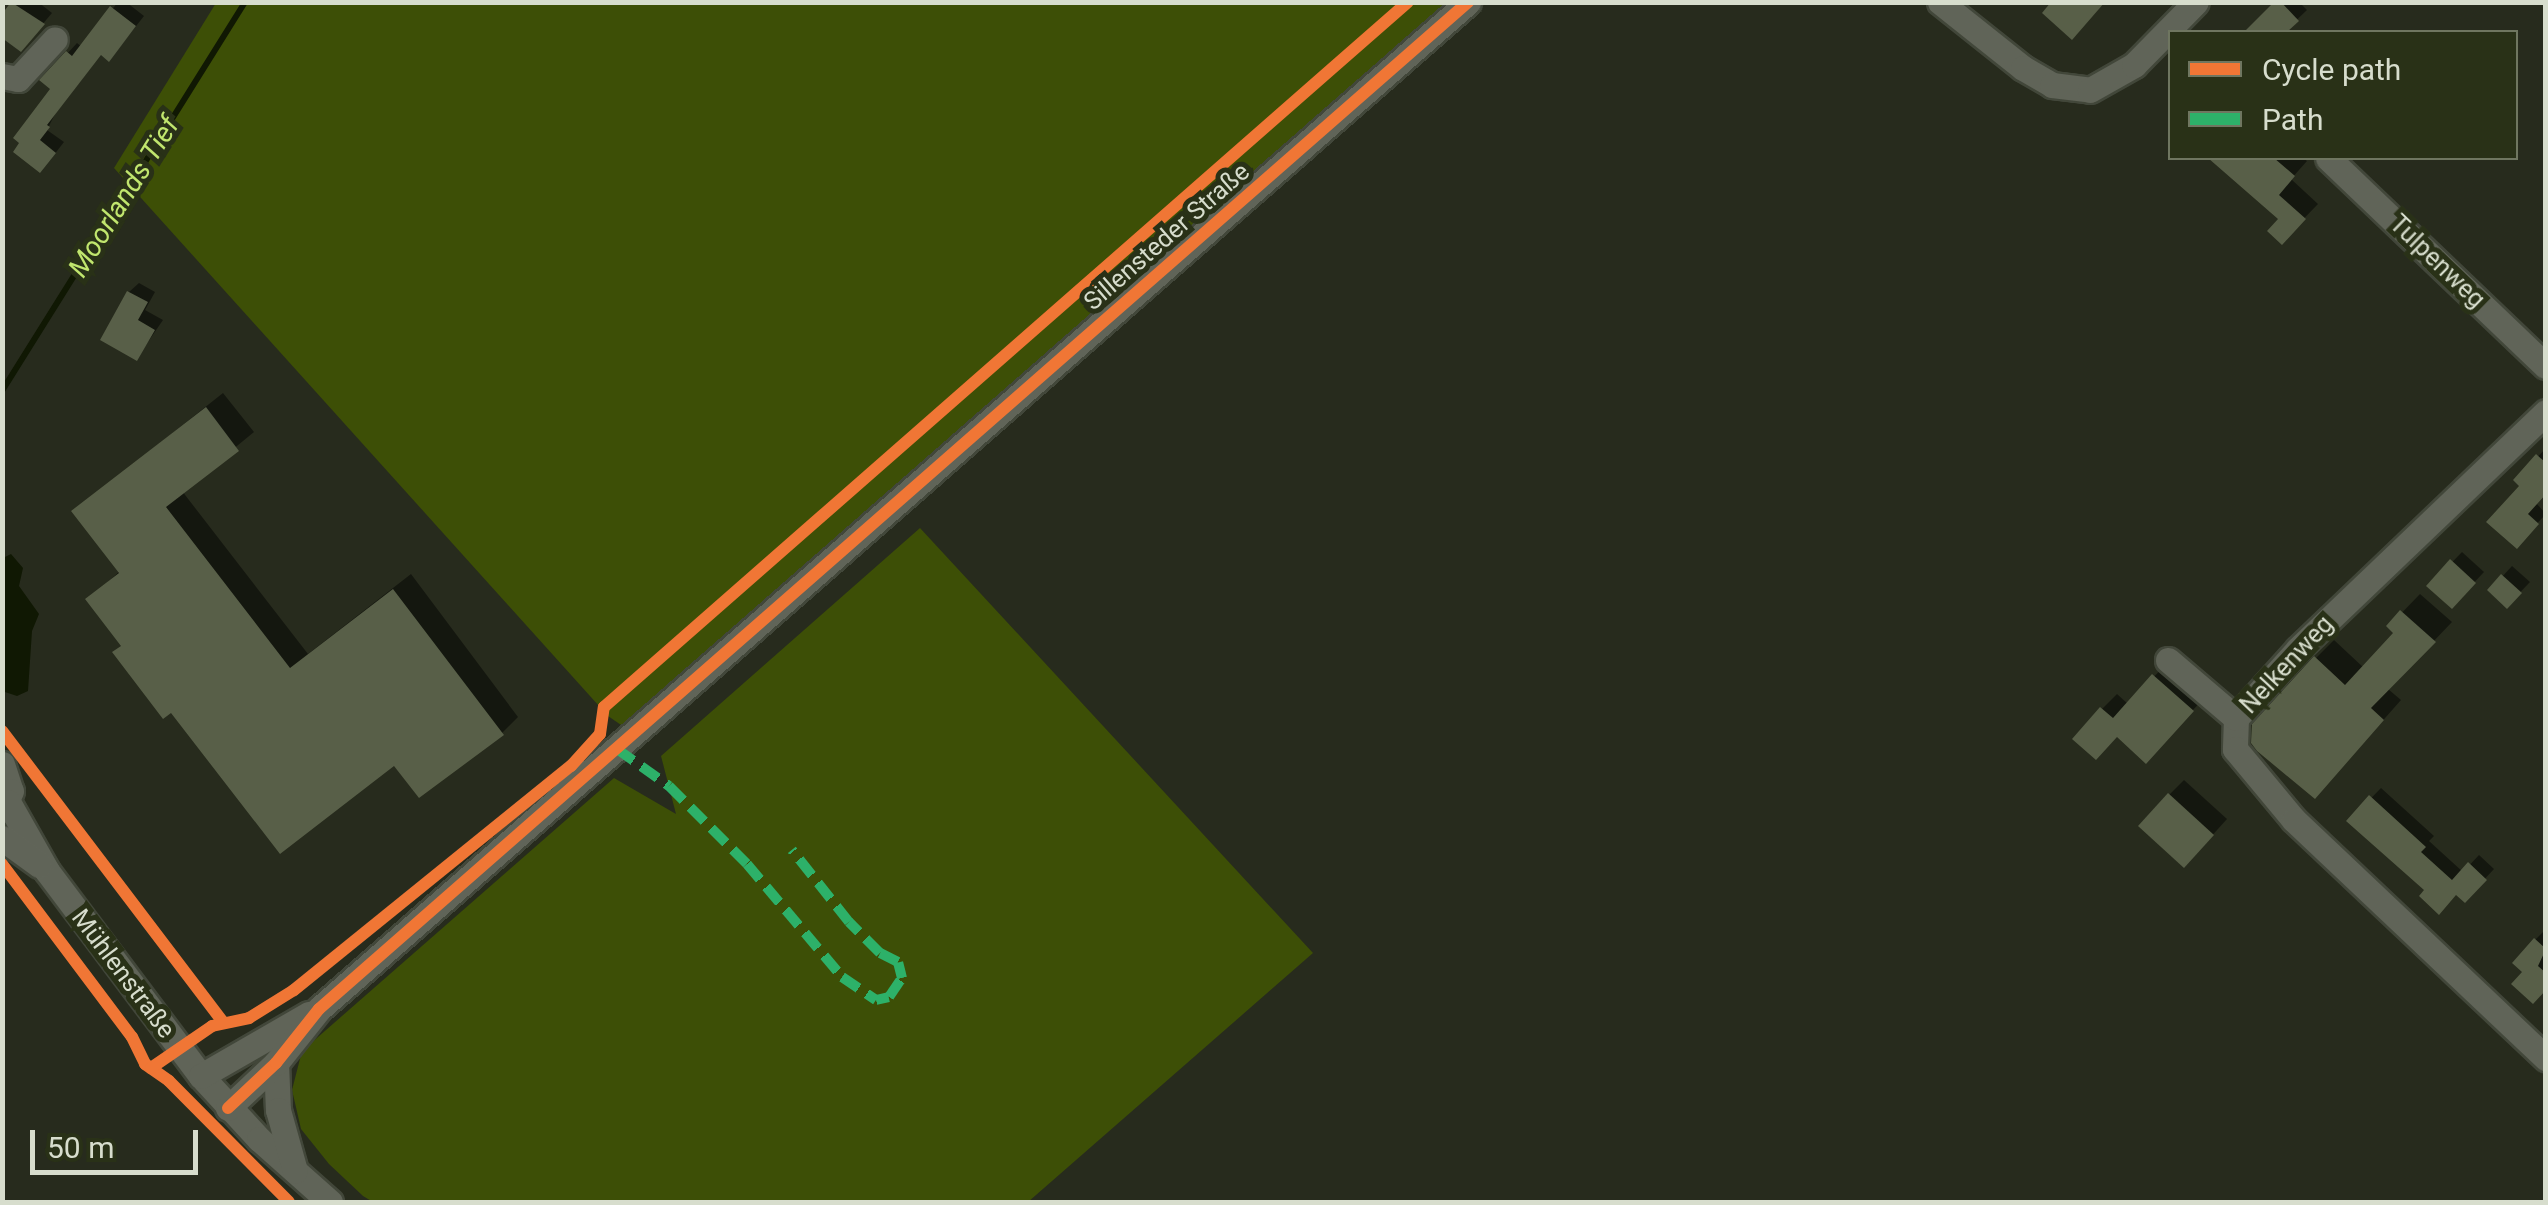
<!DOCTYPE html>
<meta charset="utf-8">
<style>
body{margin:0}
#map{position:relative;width:2548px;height:1205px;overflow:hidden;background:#272b1d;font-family:Roboto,sans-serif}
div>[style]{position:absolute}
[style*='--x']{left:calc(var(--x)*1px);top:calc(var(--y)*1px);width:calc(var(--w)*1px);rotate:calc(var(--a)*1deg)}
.green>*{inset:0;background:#3d4f06}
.water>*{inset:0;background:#101803}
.shadow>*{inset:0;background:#0007}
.stream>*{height:6px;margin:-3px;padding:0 3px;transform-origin:3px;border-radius:3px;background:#101803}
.building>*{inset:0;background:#585f48}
.roads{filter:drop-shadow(2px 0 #42473a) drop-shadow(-2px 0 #42473a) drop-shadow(0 2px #42473a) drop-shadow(0 -2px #42473a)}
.minor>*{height:25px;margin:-12.5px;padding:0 12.5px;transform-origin:12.5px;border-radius:12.5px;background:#606458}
.quiet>*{height:10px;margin-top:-5px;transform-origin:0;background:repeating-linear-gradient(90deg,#2db169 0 20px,transparent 0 30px)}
.cycleway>*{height:12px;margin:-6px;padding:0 6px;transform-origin:6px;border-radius:6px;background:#f07635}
span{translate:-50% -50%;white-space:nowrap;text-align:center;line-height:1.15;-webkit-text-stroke:10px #293117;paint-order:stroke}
.street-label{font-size:25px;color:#d7ddcd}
.water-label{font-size:28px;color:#c1e66e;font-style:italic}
.frame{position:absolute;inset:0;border:5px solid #d7ddcd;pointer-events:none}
.legend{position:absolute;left:2168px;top:30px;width:350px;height:130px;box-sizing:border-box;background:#293117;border:2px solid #6f7660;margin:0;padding:12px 18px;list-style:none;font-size:30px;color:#d7ddcd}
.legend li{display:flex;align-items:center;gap:20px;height:50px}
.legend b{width:50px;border:2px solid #6f7660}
.scale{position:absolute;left:30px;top:1130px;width:168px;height:45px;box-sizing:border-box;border:5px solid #d7ddcd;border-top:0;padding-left:12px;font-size:30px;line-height:35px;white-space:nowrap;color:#d7ddcd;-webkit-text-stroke:8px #293117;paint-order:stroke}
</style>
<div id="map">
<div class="green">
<i style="clip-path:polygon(216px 3px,1456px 3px,624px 727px,608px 716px,114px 168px)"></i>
<i style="clip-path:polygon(920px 528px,1313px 953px,1028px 1202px,373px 1202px,363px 1196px,329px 1164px,301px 1129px,292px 1090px,302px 1051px,614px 778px,676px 814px,661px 756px)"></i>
</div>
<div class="water">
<i style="clip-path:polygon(11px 554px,23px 568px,19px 586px,39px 614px,32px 631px,28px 691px,17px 696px,2px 691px,3px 558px)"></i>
</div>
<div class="shadow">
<i style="clip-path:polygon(15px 2px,38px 2px,52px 13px,30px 39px,2px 19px)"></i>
<i style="clip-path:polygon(118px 2px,126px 2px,144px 16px,118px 49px,102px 53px,55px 114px,47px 130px,64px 142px,50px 160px,16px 152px,54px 88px,43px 80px,77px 43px,82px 47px)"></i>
<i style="clip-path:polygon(2278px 2px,2299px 2px,2307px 10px,2284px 32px,2248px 32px)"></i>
<i style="clip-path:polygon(2212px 158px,2303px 158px,2307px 161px,2291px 179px,2318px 204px,2282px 241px,2282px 219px)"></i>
<i style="clip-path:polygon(139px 283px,155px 292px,145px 310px,163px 320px,137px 358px,129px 292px)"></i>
<i style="clip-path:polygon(223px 393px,254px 432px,182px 491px,308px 654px,411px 574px,518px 717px,502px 733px,395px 763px,123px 644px,88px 600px,120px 571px,74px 511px)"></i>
<i style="clip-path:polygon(2546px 448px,2546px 492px,2536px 503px,2546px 514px,2516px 545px,2522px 485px,2516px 480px)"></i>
<i style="clip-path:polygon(2462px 552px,2484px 572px,2452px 606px,2429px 586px)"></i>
<i style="clip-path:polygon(2512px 566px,2530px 582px,2507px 606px,2490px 590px)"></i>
<i style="clip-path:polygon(2420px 594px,2452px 622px,2388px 689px,2401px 700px,2333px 777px,2316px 658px,2334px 640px,2364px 668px,2396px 632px,2389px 626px)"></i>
<i style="clip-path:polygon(2169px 661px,2207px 695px,2146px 760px,2102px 709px,2117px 694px,2128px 704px)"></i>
<i style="clip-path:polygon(2184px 780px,2227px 819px,2199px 850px,2169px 795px)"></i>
<i style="clip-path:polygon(2381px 788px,2434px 836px,2429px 841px,2463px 872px,2479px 855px,2494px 869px,2465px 900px,2457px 892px,2428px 890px,2350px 820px)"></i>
<i style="clip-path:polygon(2543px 932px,2546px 934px,2546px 987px,2525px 972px,2535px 940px)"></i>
</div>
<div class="stream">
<i style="--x:2;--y:391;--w:459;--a:-58"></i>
</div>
<div class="building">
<i style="clip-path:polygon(11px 2px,45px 24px,21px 52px,2px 38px,2px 14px)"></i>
<i style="clip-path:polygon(2051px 2px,2105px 2px,2072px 40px,2042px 13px)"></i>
<i style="clip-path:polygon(2274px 2px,2281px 2px,2299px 21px,2287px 32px,2244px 32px)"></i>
<i style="clip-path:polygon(110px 6px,136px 26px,109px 62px,101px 55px,47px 125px,50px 127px,40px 140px,56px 153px,40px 173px,13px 152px,19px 143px,13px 138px,50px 89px,39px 80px,66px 51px,72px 56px)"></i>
<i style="clip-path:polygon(2208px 158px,2274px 158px,2295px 176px,2279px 195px,2306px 219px,2282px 245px,2267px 231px,2278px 219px)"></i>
<i style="clip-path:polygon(127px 291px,148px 302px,138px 320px,155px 330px,137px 361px,100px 340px)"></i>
<i style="clip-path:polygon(206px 407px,239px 451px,166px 507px,290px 668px,393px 589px,504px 735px,419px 798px,394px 766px,280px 854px,171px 713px,163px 719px,112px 652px,121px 646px,85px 599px,119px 573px,71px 511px)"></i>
<i style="clip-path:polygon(2536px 454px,2546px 463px,2546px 494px,2528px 514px,2539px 524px,2517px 549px,2486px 522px,2519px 486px,2513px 480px)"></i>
<i style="clip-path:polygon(2450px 559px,2476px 583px,2452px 609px,2426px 586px)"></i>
<i style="clip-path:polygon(2501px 574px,2522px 593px,2507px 609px,2487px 590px)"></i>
<i style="clip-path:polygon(2400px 610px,2436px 642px,2371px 708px,2384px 720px,2315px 799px,2257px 751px,2251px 743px,2252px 724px,2314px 656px,2345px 685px,2393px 633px,2386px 626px)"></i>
<i style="clip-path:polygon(2152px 674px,2194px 711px,2146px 764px,2117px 737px,2096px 760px,2072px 739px,2100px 707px,2113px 718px)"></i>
<i style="clip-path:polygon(2168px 793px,2214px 835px,2184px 868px,2138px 826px)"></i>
<i style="clip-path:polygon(2369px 795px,2426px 847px,2421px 852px,2452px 880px,2468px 862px,2487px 880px,2465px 903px,2456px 895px,2439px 915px,2419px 896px,2424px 890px,2346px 821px)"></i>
<i style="clip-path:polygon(2534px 938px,2546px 949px,2538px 966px,2546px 973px,2546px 990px,2533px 1004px,2511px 984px,2522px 972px,2512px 963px)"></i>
</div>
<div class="roads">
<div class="minor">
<i style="--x:1940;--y:2;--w:106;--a:38.5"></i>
<i style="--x:2023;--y:68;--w:34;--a:30"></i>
<i style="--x:2052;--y:85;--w:38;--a:7"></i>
<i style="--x:2090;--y:90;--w:51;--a:-29.6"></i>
<i style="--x:2134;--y:65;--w:88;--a:-45.5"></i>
<i style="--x:2;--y:76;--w:16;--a:11"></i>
<i style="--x:18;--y:79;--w:54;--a:-47.2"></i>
<i style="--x:2328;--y:158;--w:301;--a:43.7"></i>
<i style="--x:2546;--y:412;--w:343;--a:136.3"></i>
<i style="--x:2298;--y:649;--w:93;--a:131.9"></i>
<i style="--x:2236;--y:718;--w:31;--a:92"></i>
<i style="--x:2235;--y:749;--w:92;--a:50.3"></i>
<i style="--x:2294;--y:820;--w:347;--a:43.4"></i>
<i style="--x:2168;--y:660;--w:89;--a:40.5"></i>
<i style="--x:2;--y:764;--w:28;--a:72"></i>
<i style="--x:11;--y:791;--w:21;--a:115"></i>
<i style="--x:8;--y:802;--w:79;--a:60.5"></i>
<i style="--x:47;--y:871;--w:256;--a:53.1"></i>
<i style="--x:201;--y:1076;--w:86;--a:47.4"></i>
<i style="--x:259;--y:1139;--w:95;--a:41.6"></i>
<i style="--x:2;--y:838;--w:46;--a:36.1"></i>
<i style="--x:276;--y:1063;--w:47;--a:87.6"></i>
<i style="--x:278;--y:1110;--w:63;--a:74.4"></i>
<i style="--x:201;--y:1076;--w:125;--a:-29.9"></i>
<i style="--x:228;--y:1108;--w:66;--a:-43.2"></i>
<i style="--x:276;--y:1063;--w:69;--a:-51.5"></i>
<i style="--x:319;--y:1009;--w:1528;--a:-41.23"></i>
</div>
</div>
<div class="quiet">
<i style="--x:617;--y:749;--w:64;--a:35.4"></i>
<i style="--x:669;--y:786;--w:110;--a:45"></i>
<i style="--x:747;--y:864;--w:148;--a:49.9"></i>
<i style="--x:842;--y:977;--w:41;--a:34.1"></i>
<i style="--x:876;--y:1000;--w:13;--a:-13"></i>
<i style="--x:889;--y:997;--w:23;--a:-56"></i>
<i style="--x:902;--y:978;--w:16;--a:-104"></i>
<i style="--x:898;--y:962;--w:20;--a:-153"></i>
<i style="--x:880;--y:953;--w:44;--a:-135"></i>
<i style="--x:849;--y:922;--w:92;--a:-128.4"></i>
</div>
<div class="cycleway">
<i style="--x:2;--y:731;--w:365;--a:52.8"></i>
<i style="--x:2;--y:864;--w:216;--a:53.1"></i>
<i style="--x:132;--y:1037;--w:30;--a:64"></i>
<i style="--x:145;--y:1064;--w:29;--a:35"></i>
<i style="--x:169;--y:1081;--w:170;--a:45.2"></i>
<i style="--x:151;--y:1068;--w:74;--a:-34.5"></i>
<i style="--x:212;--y:1026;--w:38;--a:-12"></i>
<i style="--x:249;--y:1018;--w:53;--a:-31.9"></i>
<i style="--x:294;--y:990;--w:356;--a:-39"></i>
<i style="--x:571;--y:766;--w:43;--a:-47.8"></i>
<i style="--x:600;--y:734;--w:27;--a:-82"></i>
<i style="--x:604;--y:707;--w:1069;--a:-41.25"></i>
<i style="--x:228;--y:1108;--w:66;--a:-43.2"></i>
<i style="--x:276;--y:1063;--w:69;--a:-51.5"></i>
<i style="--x:319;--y:1009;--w:1528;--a:-41.23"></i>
</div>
<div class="street-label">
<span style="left:1167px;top:237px;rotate:-41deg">Sillensteder Straße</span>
<span style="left:2437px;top:262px;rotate:44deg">Tulpenweg</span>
<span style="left:2287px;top:665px;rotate:-47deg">Nelkenweg</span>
<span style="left:123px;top:974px;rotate:53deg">Mühlenstraße</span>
</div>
<div class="water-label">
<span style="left:124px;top:197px;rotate:-58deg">Moorlands Tief</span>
</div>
<div class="frame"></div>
<ul class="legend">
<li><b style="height:12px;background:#f07635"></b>Cycle path</li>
<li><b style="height:12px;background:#2db169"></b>Path</li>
</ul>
<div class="scale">50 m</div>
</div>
